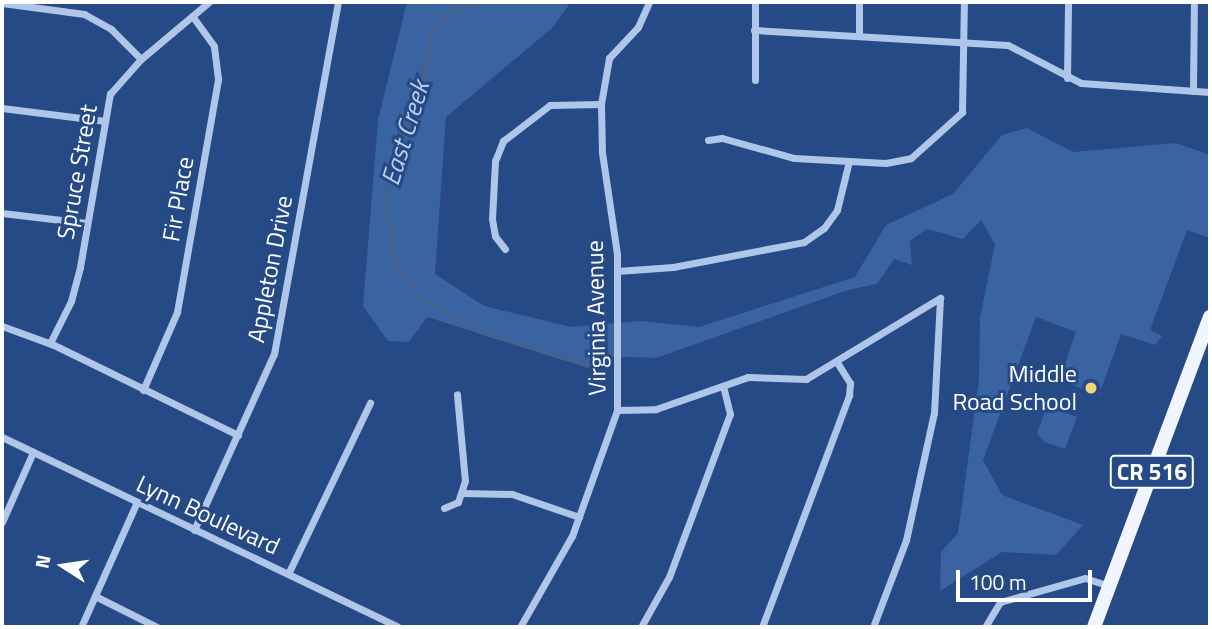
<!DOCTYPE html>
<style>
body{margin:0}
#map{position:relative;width:1212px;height:629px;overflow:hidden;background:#254a85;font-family:"Titillium Web",sans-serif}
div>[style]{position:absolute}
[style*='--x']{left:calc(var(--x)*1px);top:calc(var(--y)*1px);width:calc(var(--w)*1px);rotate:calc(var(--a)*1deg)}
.green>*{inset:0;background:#3a63a1}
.stream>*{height:2.5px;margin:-1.25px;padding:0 1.25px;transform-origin:1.25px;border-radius:1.25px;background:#47618c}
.street>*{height:7px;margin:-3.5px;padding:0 3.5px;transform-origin:3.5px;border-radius:3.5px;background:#afc6e8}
.primary>*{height:14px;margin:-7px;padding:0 7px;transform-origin:7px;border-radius:7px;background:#f1f5fe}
.dots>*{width:19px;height:19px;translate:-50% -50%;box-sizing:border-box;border:4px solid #254a85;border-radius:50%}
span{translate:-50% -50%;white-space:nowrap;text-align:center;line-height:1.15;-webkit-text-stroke:6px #254a85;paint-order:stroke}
.shield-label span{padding:2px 5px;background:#254a85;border:2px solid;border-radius:5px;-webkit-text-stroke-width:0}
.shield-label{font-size:23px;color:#fff;font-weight:700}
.street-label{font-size:24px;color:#fff}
.poi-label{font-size:24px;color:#fff}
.right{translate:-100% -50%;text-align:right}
.water-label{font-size:26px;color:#bbd0ef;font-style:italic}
.frame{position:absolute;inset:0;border:4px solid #fff;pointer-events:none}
.north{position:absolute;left:28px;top:531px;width:70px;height:70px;-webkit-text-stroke:5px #254a85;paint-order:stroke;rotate:282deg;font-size:19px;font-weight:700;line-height:28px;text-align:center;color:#fff}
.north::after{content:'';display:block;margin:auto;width:24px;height:32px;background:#fff;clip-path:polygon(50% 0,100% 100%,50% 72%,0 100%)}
.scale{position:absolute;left:956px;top:570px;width:136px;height:32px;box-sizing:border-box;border:4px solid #fff;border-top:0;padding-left:9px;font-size:21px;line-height:24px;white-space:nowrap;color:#fff;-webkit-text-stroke:5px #254a85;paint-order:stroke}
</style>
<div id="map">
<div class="green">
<i style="clip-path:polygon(407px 2px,571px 2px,552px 28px,446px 117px,435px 274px,484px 306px,571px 327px,641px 321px,699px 327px,855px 277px,886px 225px,953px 194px,1002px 135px,1027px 128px,1073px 152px,1176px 143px,1210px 155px,1210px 238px,1187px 230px,1150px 330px,1162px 336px,1155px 345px,1121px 334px,1099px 395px,1059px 380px,1076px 332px,1036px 317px,983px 460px,1002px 495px,1083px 525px,1056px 555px,1002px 552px,940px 591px,941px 552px,958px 533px,979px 380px,980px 318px,995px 244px,981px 220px,963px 239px,927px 229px,910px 241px,912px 265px,894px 259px,877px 284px,848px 290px,656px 358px,596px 356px,597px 370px,427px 317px,409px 342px,388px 341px,363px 306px,378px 120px)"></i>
<i style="clip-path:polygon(1047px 406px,1077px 417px,1065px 449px,1044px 442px,1037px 433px)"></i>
</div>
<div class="stream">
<i style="--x:482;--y:2;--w:31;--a:167"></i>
<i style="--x:452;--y:9;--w:33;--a:128"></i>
<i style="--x:432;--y:35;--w:70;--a:101.5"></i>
<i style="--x:418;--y:104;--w:43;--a:117.8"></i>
<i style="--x:398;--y:142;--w:55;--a:102.5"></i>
<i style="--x:386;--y:196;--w:70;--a:82.6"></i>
<i style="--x:395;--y:265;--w:41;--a:52"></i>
<i style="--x:420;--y:297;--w:66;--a:30.8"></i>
<i style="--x:477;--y:331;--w:116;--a:17.5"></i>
<i style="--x:588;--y:366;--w:16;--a:0"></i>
</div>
<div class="street">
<i style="--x:2;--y:3;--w:83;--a:7.6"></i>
<i style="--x:84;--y:14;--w:31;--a:29"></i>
<i style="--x:111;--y:29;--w:42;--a:45"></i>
<i style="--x:754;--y:30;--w:254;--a:3.4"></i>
<i style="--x:1008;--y:45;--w:82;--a:27.5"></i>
<i style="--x:1081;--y:83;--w:129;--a:4"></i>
<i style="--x:859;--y:35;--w:33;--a:-90"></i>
<i style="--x:1067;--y:78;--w:76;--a:-89.2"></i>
<i style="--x:755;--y:80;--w:78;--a:-90"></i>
<i style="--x:1193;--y:91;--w:89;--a:-89.4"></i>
<i style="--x:2;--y:108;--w:104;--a:7.2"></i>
<i style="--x:708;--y:140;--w:14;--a:-8"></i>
<i style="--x:722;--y:138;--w:75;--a:15.5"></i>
<i style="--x:794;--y:158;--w:92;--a:3.1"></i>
<i style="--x:886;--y:163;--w:25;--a:-11"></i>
<i style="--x:911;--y:158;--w:69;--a:-42"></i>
<i style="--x:962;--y:112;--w:110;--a:-89"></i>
<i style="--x:2;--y:213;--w:85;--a:6.8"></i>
<i style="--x:505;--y:249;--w:16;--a:-128"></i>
<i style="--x:495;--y:236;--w:17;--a:-100"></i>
<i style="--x:492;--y:219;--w:58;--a:-87"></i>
<i style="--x:495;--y:161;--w:22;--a:-68"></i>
<i style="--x:503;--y:141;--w:59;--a:-37.5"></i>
<i style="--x:550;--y:105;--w:51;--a:-1.1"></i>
<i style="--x:617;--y:271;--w:56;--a:-4.1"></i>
<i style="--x:673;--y:267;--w:133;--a:-10.8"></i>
<i style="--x:804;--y:242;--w:24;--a:-35"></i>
<i style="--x:824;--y:228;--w:22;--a:-54"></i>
<i style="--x:837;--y:210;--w:50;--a:-76.2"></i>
<i style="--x:2;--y:326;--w:55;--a:20.1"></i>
<i style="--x:54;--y:345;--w:205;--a:26.1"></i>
<i style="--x:50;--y:343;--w:47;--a:-63.4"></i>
<i style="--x:71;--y:301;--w:35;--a:-75"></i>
<i style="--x:80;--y:267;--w:176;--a:-80.2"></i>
<i style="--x:110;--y:94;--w:47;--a:-48.5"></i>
<i style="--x:141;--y:59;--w:89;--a:-40"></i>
<i style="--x:143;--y:390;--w:85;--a:-66.4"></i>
<i style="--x:177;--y:312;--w:237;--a:-80"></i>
<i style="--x:218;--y:79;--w:33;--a:-97"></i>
<i style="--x:214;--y:46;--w:37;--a:-126"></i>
<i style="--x:617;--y:410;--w:39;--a:-1"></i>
<i style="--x:656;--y:409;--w:97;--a:-19.2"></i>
<i style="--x:748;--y:377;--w:58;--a:2"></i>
<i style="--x:806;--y:379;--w:157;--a:-31.2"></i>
<i style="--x:2;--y:437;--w:439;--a:25.6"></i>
<i style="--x:462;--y:493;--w:50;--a:1.1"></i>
<i style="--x:512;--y:494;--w:71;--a:18.9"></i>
<i style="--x:444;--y:508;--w:15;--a:-23"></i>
<i style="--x:458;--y:502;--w:22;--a:-72"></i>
<i style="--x:465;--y:481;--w:87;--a:-95.3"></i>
<i style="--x:2;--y:522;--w:77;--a:-66.1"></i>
<i style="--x:194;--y:530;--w:193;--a:-65.6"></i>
<i style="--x:274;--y:354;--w:358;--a:-79.7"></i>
<i style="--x:288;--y:574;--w:190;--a:-64.4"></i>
<i style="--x:95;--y:596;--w:69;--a:26.6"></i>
<i style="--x:81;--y:627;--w:137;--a:-65.9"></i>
<i style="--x:520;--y:627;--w:105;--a:-60.3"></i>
<i style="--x:572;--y:536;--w:134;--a:-70.3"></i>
<i style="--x:617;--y:410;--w:156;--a:-90"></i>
<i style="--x:617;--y:254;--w:102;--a:-98.4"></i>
<i style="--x:602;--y:153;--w:49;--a:-91.2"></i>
<i style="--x:601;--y:104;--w:47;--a:-80.1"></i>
<i style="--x:609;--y:58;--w:42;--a:-46.9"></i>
<i style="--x:638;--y:27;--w:27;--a:-66"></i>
<i style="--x:641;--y:627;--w:57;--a:-60.8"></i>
<i style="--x:669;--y:577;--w:174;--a:-69.5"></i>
<i style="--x:730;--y:414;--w:29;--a:-104"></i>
<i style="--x:762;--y:627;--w:248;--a:-69.4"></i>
<i style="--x:849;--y:395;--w:12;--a:-85"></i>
<i style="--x:850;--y:383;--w:25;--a:-122"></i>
<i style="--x:873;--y:627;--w:93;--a:-69.2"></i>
<i style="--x:906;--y:540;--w:130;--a:-77.6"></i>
<i style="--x:934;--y:413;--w:115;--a:-87"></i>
<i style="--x:985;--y:627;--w:29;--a:-59"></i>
<i style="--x:1000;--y:602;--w:88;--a:-15.8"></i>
<i style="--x:1085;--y:578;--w:26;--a:18"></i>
</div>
<div class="primary">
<i style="--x:1094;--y:627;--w:331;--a:-69.5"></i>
</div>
<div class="dots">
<i style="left:1091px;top:388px;background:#f1d474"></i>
</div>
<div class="shield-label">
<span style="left:1152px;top:472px">CR 516</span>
</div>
<div class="street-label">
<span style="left:77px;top:172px;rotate:-80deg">Spruce Street</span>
<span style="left:178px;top:199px;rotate:-80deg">Fir Place</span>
<span style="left:270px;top:269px;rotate:-79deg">Appleton Drive</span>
<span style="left:596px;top:318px;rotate:-91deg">Virginia Avenue</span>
<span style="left:208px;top:515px;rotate:25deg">Lynn Boulevard</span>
</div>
<div class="poi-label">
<span class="right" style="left:1077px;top:388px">Middle<br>Road School</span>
</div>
<div class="water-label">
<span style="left:405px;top:133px;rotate:-73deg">East Creek</span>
</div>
<div class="frame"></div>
<div class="north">N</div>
<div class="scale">100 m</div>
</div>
